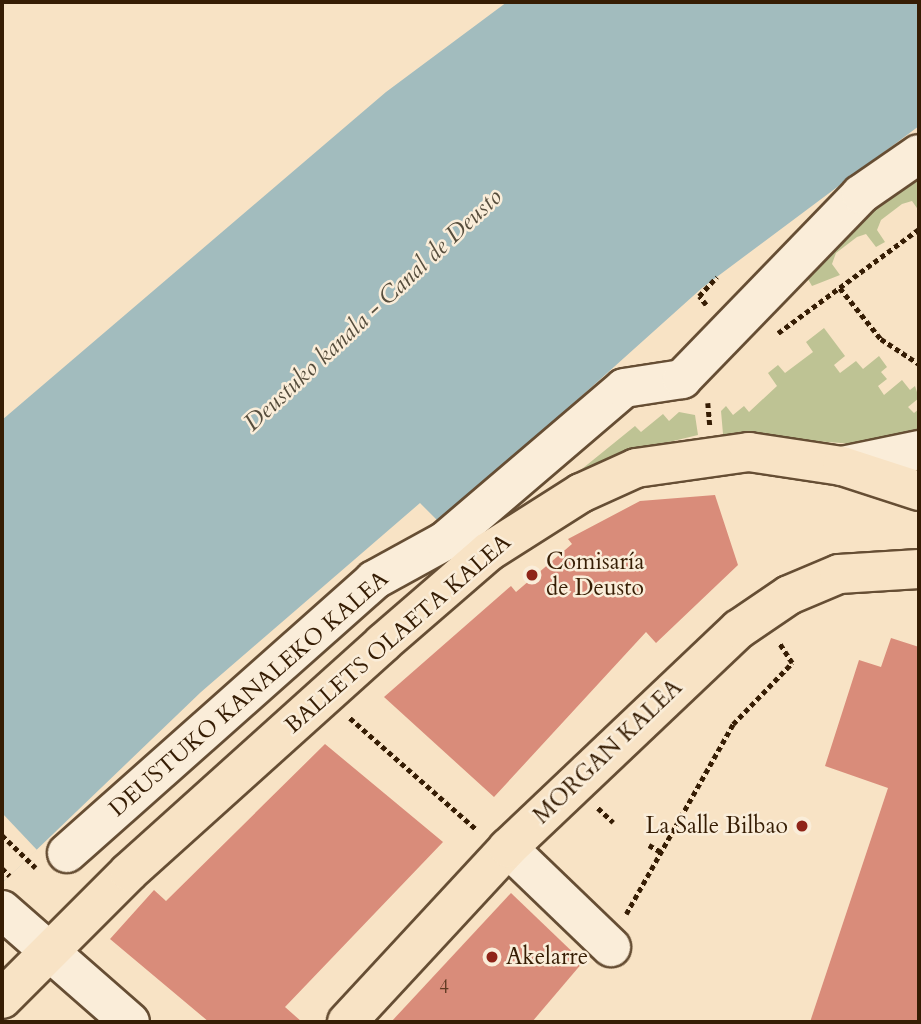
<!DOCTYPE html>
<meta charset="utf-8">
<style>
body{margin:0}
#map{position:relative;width:921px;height:1024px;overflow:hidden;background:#f8e3c5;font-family:Cardo,serif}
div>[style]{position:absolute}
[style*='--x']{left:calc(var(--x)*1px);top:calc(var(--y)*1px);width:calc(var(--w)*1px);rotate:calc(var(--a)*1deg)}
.green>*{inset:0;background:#bec394}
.water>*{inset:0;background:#a2bcbe}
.pier>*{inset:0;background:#f8e3c5}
.building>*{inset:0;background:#d98c7a}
.path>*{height:4.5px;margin-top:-2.25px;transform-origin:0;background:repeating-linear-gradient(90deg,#361d04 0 5px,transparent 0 8.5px)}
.roads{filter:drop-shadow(2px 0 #664e34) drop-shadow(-2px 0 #664e34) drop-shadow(0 2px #664e34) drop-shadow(0 -2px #664e34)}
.minor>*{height:38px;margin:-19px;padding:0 19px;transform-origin:19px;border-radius:19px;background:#faedd9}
.major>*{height:38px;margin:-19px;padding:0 19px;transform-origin:19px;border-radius:19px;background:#f8e3c5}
.dots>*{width:19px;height:19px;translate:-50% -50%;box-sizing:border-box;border:4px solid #faedd9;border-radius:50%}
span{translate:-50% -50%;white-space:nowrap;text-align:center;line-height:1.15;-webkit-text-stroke:5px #faedd9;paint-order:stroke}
.number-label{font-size:19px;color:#5f3922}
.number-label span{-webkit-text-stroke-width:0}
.poi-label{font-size:23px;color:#361d04}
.left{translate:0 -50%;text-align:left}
.right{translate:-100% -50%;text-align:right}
.street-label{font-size:23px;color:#361d04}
.water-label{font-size:24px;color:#564d3c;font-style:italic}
.frame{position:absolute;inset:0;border:4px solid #361d04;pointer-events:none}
</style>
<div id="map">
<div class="green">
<i style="clip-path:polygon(919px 171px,919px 211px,912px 201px,902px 204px,881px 220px,877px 230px,885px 242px,876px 247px,866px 234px,857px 237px,836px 253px,832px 264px,840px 275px,812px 286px,805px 274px,822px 247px)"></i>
<i style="clip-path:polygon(824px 328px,845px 356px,834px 365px,840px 373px,856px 361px,863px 369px,879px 356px,887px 367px,881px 372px,887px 379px,878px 386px,884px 395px,902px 380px,910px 390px,915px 386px,919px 398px,908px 407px,914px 413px,919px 409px,919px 437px,867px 445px,723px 434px,721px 411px,726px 406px,733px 415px,744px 406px,749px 412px,777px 386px,768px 373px,778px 365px,785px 373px,813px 352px,806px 342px)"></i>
<i style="clip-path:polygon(679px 412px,695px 415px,698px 435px,636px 450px,572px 477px,635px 426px,641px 432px,663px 414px,669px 421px)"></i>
</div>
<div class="water">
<i style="clip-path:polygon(507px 2px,919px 2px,919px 126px,702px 288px,440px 523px,420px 503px,201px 692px,2px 883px,2px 420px,386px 92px)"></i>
</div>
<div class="pier">
<i style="clip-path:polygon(2px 813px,37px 850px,2px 883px)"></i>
</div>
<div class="building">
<i style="clip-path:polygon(715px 495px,738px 565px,656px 643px,646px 632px,494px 797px,384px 697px,511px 586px,516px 592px,572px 544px,568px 539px,640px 501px)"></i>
<i style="clip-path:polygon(891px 638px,919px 647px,919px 1022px,810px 1022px,888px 788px,825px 766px,859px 660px,881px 667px)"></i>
<i style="clip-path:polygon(325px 744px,443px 842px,285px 1007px,302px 1022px,209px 1022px,110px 939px,154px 890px,166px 901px)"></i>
<i style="clip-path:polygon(511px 893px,583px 962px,532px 1022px,391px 1022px)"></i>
</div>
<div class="path">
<i style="--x:840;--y:288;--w:65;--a:51.2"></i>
<i style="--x:881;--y:339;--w:45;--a:33.3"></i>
<i style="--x:706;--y:305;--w:11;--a:-128"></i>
<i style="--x:699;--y:296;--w:26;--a:-47"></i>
<i style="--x:778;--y:333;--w:175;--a:-36.4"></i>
<i style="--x:708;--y:403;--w:23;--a:85"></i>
<i style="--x:350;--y:718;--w:169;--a:41.4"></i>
<i style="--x:598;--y:808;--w:21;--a:43"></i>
<i style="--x:2;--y:835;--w:47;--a:44.1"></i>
<i style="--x:649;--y:845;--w:14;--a:30"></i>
<i style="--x:2;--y:868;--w:11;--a:45"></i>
<i style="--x:626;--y:914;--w:218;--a:-60.6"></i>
<i style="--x:733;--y:724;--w:85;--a:-46"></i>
<i style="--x:792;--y:663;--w:24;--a:-123"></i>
</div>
<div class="roads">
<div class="minor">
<i style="--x:842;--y:466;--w:79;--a:-11.7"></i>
<i style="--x:508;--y:848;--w:143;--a:43.9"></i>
<i style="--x:67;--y:853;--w:411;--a:-41.6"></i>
<i style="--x:374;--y:580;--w:81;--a:-28.8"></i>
<i style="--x:445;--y:541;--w:235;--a:-40.5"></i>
<i style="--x:624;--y:388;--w:59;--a:-8.8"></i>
<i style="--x:682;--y:379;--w:257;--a:-45.9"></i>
<i style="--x:861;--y:194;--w:70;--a:-34.6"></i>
<i style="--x:2;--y:910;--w:170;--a:41.2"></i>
</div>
<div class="major">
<i style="--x:2;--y:999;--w:180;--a:-45"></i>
<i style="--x:129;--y:872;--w:342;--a:-42"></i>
<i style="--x:383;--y:643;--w:139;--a:-40.9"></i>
<i style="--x:488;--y:552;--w:110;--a:-32.4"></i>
<i style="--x:581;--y:493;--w:60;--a:-24.4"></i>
<i style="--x:636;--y:468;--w:114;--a:-8.1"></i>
<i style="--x:749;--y:452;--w:94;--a:8.6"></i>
<i style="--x:842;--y:466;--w:81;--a:18"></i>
<i style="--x:347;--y:1022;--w:237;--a:-47.2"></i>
<i style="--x:508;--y:848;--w:318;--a:-43.5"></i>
<i style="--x:739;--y:629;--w:60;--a:-34.2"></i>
<i style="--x:789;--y:595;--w:54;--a:-22.8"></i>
<i style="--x:839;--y:574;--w:80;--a:-3.6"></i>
</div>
</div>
<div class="dots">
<i style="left:532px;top:575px;background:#8f2418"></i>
<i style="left:802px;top:826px;background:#8f2418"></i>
<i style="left:492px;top:957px;background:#8f2418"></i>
</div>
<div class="number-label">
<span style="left:444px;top:988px">4</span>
</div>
<div class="poi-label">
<span class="left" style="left:546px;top:575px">Comisaría<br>de Deusto</span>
<span class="right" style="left:788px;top:826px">La Salle Bilbao</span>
<span class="left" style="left:506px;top:957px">Akelarre</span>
</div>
<div class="street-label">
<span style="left:398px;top:634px;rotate:-41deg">BALLETS OLAETA KALEA</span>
<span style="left:249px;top:694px;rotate:-41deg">DEUSTUKO KANALEKO KALEA</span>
<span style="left:608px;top:752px;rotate:-44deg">MORGAN KALEA</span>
</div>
<div class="water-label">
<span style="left:373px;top:310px;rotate:-43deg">Deustuko kanala - Canal de Deusto</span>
</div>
<div class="frame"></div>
</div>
